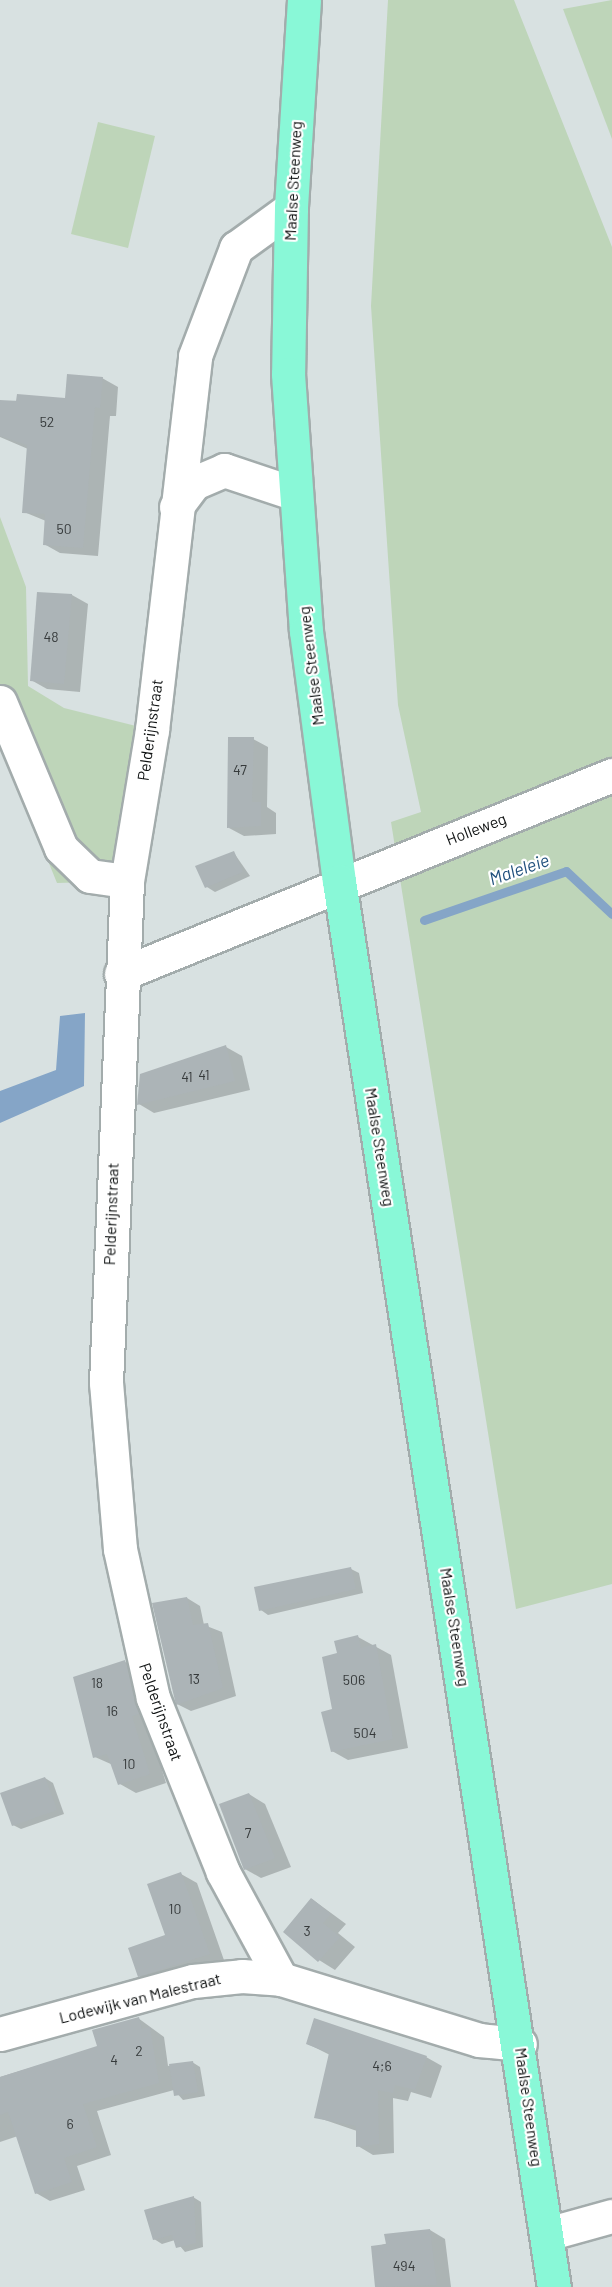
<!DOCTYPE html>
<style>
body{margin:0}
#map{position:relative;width:612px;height:2287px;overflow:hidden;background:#d8e1e1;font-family:Barlow,sans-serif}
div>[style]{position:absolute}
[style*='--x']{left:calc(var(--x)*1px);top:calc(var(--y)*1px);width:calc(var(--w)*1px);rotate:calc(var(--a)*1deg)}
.green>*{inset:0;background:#bed5b9}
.water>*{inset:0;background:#85a5c7}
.shadow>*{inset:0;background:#0003}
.stream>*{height:9px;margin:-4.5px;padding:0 4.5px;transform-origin:4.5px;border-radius:4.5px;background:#85a5c7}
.building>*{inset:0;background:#acb4b7}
.roads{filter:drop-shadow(2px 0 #a3acac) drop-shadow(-2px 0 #a3acac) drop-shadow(0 2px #a3acac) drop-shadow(0 -2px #a3acac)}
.minor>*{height:33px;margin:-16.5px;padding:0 16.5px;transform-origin:16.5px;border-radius:16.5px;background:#fff}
.major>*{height:33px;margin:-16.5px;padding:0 16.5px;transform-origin:16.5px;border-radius:16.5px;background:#89f8d7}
span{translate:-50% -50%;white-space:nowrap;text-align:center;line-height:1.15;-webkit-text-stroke:4.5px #fff;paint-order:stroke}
.number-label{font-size:14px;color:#363a3b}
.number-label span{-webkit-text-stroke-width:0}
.street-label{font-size:16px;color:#0f1212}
.water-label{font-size:18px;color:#20507d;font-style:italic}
</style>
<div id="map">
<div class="green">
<i style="clip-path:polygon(388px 0,514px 0,612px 247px,612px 1584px,516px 1609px,391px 822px,421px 812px,398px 705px,371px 306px)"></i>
<i style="clip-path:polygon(612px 0,612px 139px,563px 9px)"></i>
<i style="clip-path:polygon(98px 122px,155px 136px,128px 248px,71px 234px)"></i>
<i style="clip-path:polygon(0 517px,26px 587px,28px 686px,64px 708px,152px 730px,127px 881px,57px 883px,0 743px)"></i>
</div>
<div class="water">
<i style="clip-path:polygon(85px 1013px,84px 1086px,0 1123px,0 1091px,56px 1070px,60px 1016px)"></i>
</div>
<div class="shadow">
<i style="clip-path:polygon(102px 378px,118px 387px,116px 416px,110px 416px,98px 556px,60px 553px,44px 544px,46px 521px,24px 512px,28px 449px,0 437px,0 401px,67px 400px)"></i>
<i style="clip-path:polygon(39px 593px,72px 595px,88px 604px,80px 692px,47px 689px,31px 680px)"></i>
<i style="clip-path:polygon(253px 739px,268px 747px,267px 807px,276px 813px,276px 834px,244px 836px,229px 828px)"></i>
<i style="clip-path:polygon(234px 853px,250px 876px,215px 892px,207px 887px,197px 867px)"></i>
<i style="clip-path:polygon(226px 1047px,242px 1056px,250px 1090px,154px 1113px,139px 1104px)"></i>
<i style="clip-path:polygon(351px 1569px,359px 1573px,363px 1593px,268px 1615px,261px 1610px)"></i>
<i style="clip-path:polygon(187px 1598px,200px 1606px,204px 1625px,222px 1632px,236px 1696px,191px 1711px,177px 1704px)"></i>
<i style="clip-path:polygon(358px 1637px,391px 1655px,408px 1748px,348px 1760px,332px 1751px,334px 1710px,339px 1654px)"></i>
<i style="clip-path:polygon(125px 1662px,141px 1671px,148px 1725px,166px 1783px,136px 1793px,120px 1784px,113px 1765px,95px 1757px)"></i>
<i style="clip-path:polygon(45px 1778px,53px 1783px,64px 1814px,21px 1829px,13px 1825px)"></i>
<i style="clip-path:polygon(249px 1794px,265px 1804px,291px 1867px,261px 1878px,245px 1869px)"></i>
<i style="clip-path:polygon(181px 1874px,197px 1883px,225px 1963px,155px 1985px,139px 1976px,167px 1936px)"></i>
<i style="clip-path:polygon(312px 1899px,346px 1924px,338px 1933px,355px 1947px,335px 1970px,319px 1960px)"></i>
<i style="clip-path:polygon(138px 2018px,164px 2037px,168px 2066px,192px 2062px,200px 2067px,205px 2096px,183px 2100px,174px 2090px,97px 2111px,111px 2155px,77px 2166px,85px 2190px,50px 2201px,36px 2193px,18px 2136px,0 2142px,0 2077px,99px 2047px)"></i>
<i style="clip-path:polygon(308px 2044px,426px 2057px,442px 2066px,431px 2098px,411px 2092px,408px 2101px,393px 2098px,394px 2153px,373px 2155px,358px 2146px,357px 2131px,316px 2117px,330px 2055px)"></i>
<i style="clip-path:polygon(193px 2197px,201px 2202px,203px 2247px,185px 2252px,175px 2240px,162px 2244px,154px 2239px)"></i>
<i style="clip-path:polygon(430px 2230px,445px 2239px,451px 2287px,376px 2287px,372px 2248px)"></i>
</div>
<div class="stream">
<i style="--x:424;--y:920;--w:150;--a:-19"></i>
<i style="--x:566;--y:871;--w:63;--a:43.1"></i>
</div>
<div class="building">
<i style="clip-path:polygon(67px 374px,103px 377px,100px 408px,95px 407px,83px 548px,43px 545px,45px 514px,22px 513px,27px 445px,0 436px,0 400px,16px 401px,17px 394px,65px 398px)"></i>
<i style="clip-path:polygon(37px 592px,72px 594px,64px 684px,30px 681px)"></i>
<i style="clip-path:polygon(228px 737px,254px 737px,252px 802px,261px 802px,261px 826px,227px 828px)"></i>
<i style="clip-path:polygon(234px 851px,243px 872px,205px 888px,195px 866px)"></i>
<i style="clip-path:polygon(226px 1045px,235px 1081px,137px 1105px,140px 1074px)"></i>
<i style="clip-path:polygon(351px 1567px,356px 1589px,259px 1611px,254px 1587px)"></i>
<i style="clip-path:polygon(187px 1597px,193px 1625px,208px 1623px,223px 1688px,176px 1705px,152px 1603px)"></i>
<i style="clip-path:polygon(358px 1635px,361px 1648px,376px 1644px,393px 1739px,331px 1752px,321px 1712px,332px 1709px,322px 1657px,337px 1653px,334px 1641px)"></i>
<i style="clip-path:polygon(125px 1660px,139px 1714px,132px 1716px,150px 1774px,118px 1785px,107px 1754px,93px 1758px,73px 1677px)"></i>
<i style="clip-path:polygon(45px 1777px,57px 1810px,12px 1826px,0 1793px)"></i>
<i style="clip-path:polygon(249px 1793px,275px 1858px,244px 1870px,219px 1804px)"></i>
<i style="clip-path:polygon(181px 1872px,210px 1954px,138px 1977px,128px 1948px,165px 1935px,147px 1884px)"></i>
<i style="clip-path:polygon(311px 1898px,331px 1914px,323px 1923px,340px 1937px,318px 1962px,283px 1932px)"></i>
<i style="clip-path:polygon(139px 2017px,142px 2029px,150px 2027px,159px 2083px,83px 2104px,97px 2147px,64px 2158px,72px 2182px,35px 2194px,8px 2112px,0 2115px,0 2077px,97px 2046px,92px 2030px)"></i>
<i style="clip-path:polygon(314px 2018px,427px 2056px,415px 2090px,395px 2085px,393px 2093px,378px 2090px,379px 2144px,356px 2147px,356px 2126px,314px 2118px,329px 2053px,306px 2044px)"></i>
<i style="clip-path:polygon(193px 2061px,198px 2092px,174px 2096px,169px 2064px)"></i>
<i style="clip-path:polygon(194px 2196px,196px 2243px,176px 2248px,172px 2235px,153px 2240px,144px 2210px)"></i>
<i style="clip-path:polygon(430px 2229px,437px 2285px,375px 2287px,371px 2246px,386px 2244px,384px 2234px)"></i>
</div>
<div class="roads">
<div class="minor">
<i style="--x:176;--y:507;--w:30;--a:-53"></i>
<i style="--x:194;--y:483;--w:33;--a:-23"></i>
<i style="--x:224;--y:470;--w:73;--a:18.4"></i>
<i style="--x:0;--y:702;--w:158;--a:67.3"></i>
<i style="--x:61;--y:848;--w:40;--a:44"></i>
<i style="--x:90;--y:876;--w:37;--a:8"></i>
<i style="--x:121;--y:974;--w:530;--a:-22.06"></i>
<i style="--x:281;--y:1979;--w:122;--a:-118.5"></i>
<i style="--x:223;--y:1872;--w:188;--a:-111.9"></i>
<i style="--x:153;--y:1698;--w:153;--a:-102.5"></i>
<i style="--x:120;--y:1549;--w:167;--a:-94.8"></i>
<i style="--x:106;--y:1383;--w:502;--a:-87.6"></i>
<i style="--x:127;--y:881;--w:153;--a:-80.6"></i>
<i style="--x:152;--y:730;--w:376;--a:-83.4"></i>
<i style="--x:195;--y:356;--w:116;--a:-69.2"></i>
<i style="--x:236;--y:248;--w:68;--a:-36"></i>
<i style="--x:0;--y:2034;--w:200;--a:-15.4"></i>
<i style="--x:193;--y:1981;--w:49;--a:-5.8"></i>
<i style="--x:242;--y:1976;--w:39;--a:4"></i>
<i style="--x:281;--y:1979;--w:207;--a:17.1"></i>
<i style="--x:479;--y:2040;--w:41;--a:5.6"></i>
<i style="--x:547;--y:2234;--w:67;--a:-15.5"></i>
</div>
<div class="major">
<i style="--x:304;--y:0;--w:208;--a:93.6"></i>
<i style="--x:291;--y:208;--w:166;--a:91"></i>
<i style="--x:288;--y:374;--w:258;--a:86"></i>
<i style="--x:306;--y:631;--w:252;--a:82.5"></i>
<i style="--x:339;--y:881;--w:1422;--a:81.31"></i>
</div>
</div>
<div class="number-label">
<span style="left:47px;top:422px">52</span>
<span style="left:64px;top:529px">50</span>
<span style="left:51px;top:637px">48</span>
<span style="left:240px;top:770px">47</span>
<span style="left:204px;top:1075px">41</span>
<span style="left:187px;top:1077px">41</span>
<span style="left:194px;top:1679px">13</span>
<span style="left:354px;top:1680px">506</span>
<span style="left:97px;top:1683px">18</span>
<span style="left:112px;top:1711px">16</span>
<span style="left:365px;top:1733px">504</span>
<span style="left:129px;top:1764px">10</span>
<span style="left:248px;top:1833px">7</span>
<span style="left:175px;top:1909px">10</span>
<span style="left:307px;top:1931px">3</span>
<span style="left:139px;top:2051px">2</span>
<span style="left:114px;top:2060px">4</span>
<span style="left:382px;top:2066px">4;6</span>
<span style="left:70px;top:2124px">6</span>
<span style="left:404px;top:2266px">494</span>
</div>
<div class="street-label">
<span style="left:293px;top:181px;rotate:-87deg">Maalse Steenweg</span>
<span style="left:311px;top:666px;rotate:-97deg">Maalse Steenweg</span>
<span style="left:150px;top:730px;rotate:-82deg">Pelderijnstraat</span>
<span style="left:476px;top:829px;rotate:-21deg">Holleweg</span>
<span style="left:380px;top:1147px;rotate:81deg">Maalse Steenweg</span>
<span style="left:111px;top:1214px;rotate:-88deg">Pelderijnstraat</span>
<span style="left:455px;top:1627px;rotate:81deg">Maalse Steenweg</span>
<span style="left:161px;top:1712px;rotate:71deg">Pelderijnstraat</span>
<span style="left:140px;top:1998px;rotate:-14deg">Lodewijk van Malestraat</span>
<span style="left:529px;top:2107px;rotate:82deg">Maalse Steenweg</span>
</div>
<div class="water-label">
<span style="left:519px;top:869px;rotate:-19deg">Maleleie</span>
</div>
</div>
